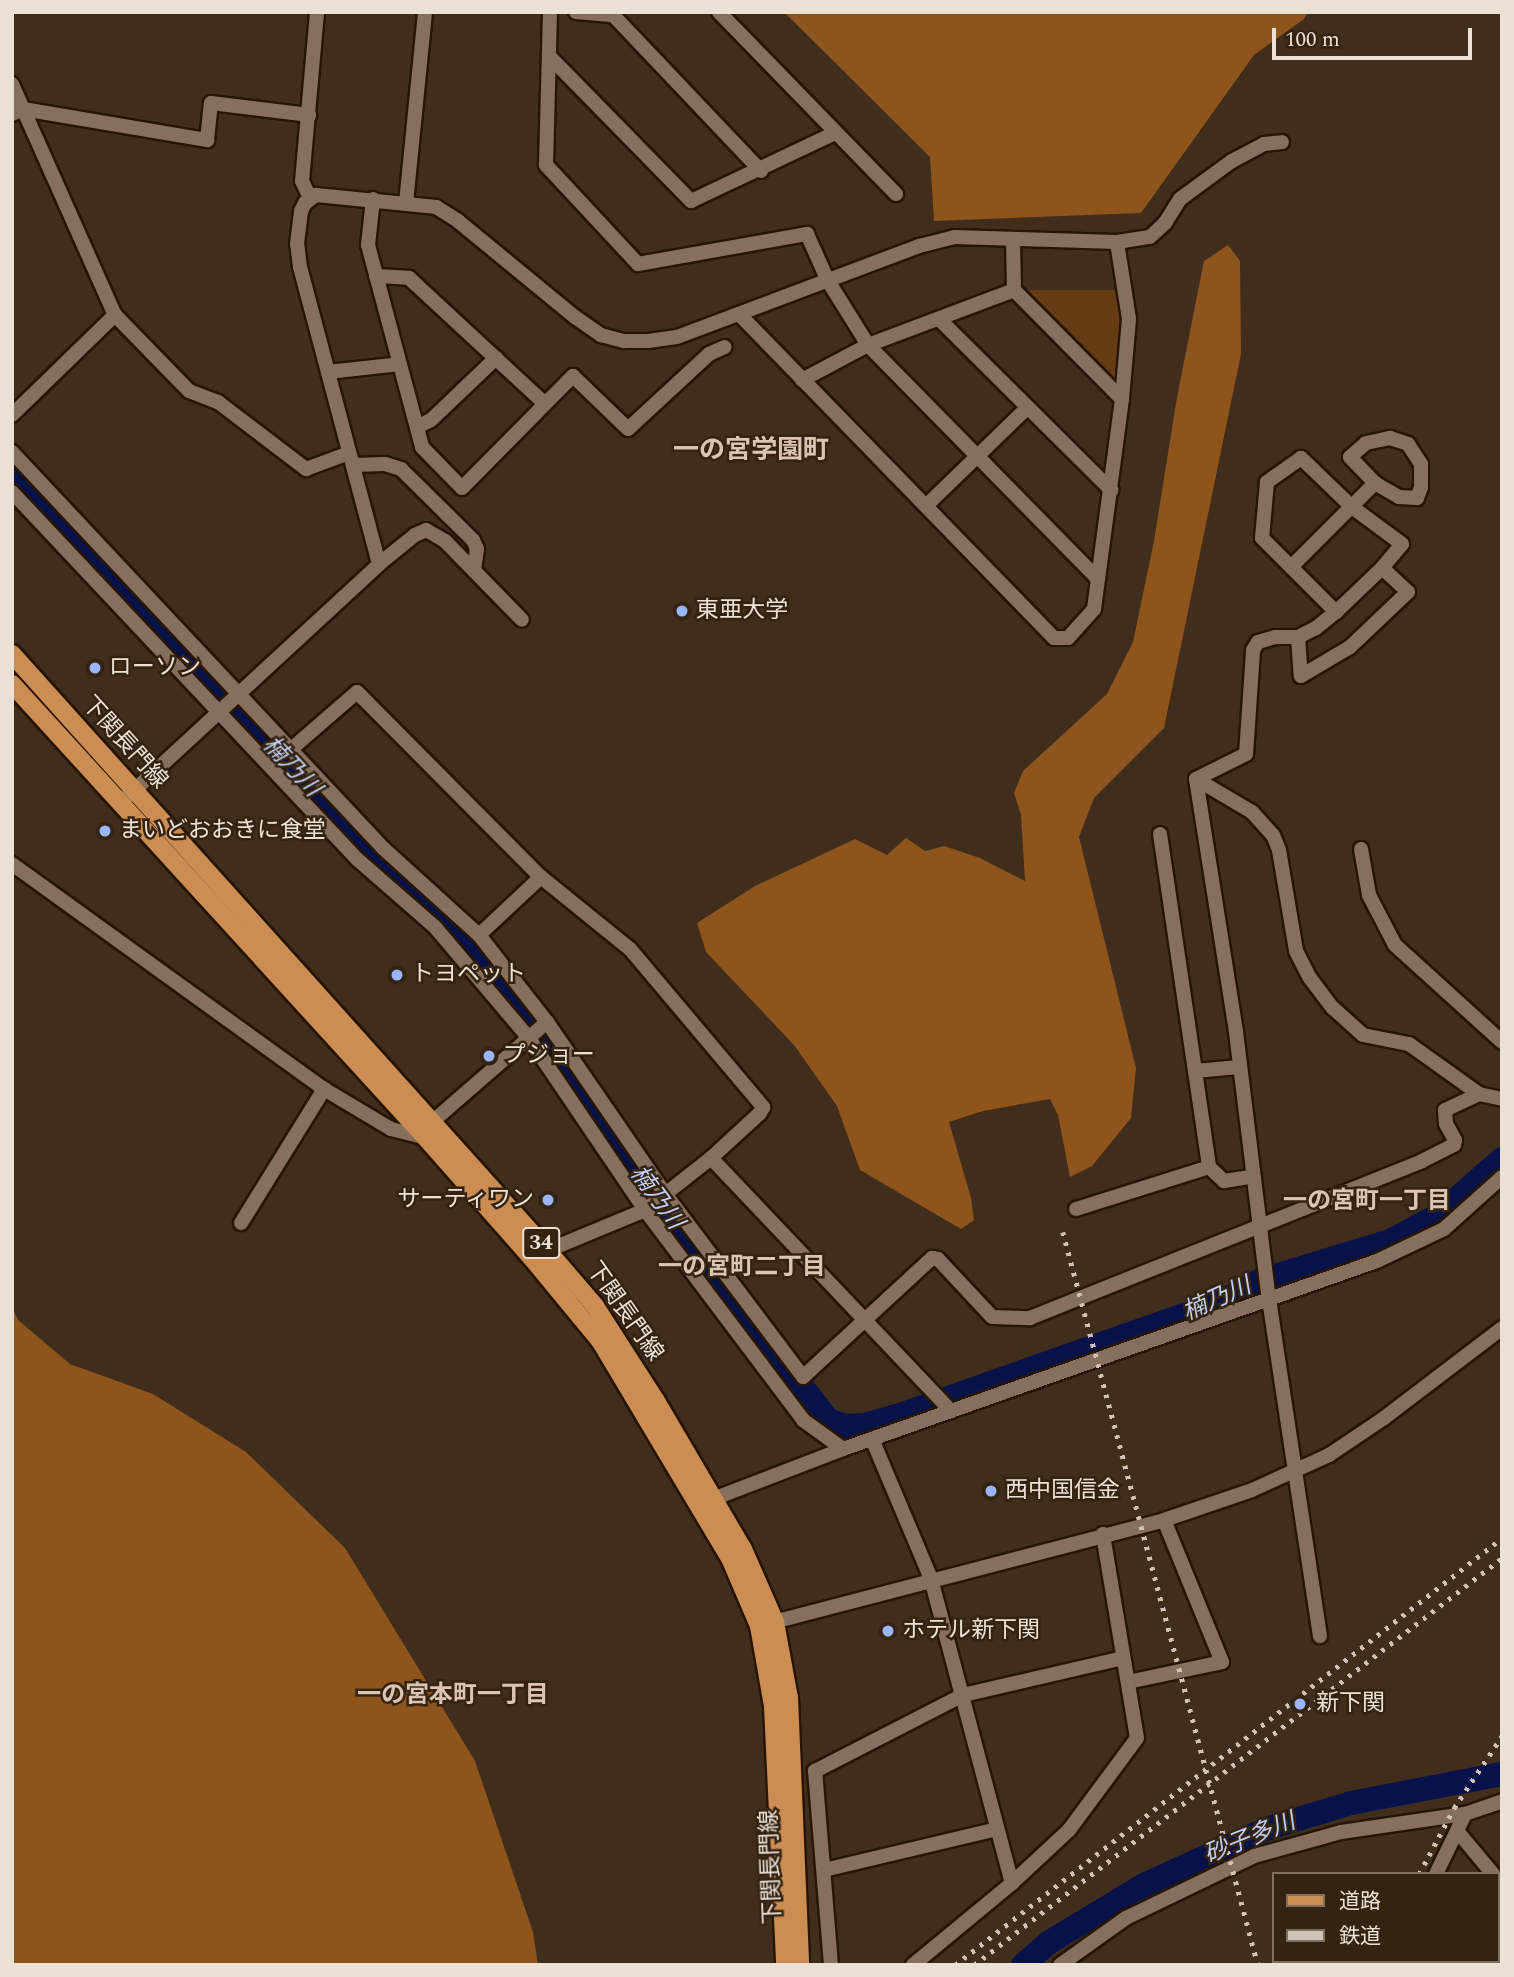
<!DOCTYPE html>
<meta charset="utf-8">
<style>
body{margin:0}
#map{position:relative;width:1514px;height:1977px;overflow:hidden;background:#402d1c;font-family:Spectral,"Noto Sans JP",serif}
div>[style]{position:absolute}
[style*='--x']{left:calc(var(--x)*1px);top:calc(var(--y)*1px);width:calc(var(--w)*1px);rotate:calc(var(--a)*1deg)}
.green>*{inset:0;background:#643b12}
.forest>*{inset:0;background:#8d541b}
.river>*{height:24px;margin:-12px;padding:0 12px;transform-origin:12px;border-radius:12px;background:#07124a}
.roads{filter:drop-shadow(2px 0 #261505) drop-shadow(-2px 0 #261505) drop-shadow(0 2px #261505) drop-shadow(0 -2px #261505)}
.minor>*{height:14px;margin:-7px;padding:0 7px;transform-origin:7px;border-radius:7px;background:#866f5d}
.major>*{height:18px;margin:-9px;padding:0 9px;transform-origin:9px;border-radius:9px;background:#cc8d53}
.rail>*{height:4.5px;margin-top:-2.25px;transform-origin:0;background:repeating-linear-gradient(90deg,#d0c2b6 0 3.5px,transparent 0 10.5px)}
.dots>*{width:19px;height:19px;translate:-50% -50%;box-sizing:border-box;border:4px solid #352312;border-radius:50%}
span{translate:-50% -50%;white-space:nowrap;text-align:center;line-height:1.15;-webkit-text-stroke:5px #352312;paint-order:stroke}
.shield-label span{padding:2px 5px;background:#352312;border:2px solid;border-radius:5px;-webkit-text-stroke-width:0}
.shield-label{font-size:21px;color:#ede1d6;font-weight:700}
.poi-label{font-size:23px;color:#ede1d6}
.left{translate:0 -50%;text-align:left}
.right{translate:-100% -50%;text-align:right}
.street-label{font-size:23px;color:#ede1d6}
.water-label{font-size:24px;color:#c1d0f4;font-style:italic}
.neighbourhood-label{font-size:24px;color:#ddc4b0;font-weight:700}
.quarter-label{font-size:26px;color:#ddc4b0;font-weight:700}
.frame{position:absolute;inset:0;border:14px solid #ede1d6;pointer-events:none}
.legend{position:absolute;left:1272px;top:1872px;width:228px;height:91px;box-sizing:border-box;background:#352312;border:2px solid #7f6f60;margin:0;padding:9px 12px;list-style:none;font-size:21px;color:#ede1d6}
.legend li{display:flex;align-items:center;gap:14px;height:35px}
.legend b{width:35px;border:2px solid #7f6f60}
.scale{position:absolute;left:1272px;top:28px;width:200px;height:32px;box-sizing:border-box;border:4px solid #ede1d6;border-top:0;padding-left:9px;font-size:21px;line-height:24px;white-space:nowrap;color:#ede1d6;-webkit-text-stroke:5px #352312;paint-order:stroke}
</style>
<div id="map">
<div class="green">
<i style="clip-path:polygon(1014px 290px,1124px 290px,1122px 399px)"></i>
</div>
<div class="forest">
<i style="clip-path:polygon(784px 12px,1308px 12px,1304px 19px,1254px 55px,1141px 213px,934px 221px,930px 157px)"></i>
<i style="clip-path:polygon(1228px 245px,1240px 261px,1241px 354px,1164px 728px,1094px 798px,1079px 837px,1136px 1068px,1131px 1118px,1092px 1166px,1070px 1177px,1058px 1115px,1050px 1099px,983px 1111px,949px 1122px,971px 1198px,974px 1220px,961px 1229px,860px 1170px,837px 1106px,794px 1045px,706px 952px,697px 923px,755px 886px,855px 839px,887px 855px,906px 838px,925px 851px,944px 846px,980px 858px,1025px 881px,1021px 815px,1014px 793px,1023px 771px,1107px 694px,1133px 642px,1154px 541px,1177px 397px,1204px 261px)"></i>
<i style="clip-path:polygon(12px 1307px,18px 1320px,70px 1364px,153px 1394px,246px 1452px,345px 1548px,475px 1761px,533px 1932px,538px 1965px,12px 1965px)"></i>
</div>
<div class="river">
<i style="--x:12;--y:471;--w:550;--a:46.7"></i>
<i style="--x:389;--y:871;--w:48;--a:37.3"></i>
<i style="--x:427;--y:900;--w:81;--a:46"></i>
<i style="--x:483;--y:958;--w:310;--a:54.5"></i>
<i style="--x:663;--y:1210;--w:267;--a:51.8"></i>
<i style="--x:828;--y:1420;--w:18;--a:19"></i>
<i style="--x:845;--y:1426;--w:20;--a:-3"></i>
<i style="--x:865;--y:1425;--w:33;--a:-16"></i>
<i style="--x:897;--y:1416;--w:314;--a:-19.4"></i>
<i style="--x:1193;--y:1312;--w:53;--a:-22.2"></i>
<i style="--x:1242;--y:1292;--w:20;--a:-33"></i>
<i style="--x:1259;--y:1281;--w:137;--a:-17"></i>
<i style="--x:1390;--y:1241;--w:53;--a:-28"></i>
<i style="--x:1437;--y:1216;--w:86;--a:-41.2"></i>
<i style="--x:1023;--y:1965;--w:33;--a:-41"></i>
<i style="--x:1048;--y:1943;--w:112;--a:-31.1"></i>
<i style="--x:1144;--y:1885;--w:137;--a:-24.5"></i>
<i style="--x:1269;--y:1828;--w:86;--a:-17"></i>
<i style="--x:1351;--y:1803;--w:154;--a:-10.9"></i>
</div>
<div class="roads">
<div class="minor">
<i style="--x:550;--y:12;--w:153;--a:91.5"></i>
<i style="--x:546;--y:165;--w:135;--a:47.1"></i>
<i style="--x:638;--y:264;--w:172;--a:-10.1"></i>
<i style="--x:807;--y:234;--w:51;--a:65.9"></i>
<i style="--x:828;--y:281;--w:75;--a:58"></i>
<i style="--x:868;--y:345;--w:328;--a:45.5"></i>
<i style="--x:576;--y:12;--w:37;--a:5"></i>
<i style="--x:613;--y:15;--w:215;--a:46.5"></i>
<i style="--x:719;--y:12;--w:254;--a:45.8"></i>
<i style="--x:550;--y:57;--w:202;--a:45.6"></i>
<i style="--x:691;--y:201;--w:159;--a:-25.3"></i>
<i style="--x:12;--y:84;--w:253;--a:66"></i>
<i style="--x:115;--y:315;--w:106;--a:45.8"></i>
<i style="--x:189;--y:391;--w:31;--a:21"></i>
<i style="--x:218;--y:402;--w:111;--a:37.3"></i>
<i style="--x:306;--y:469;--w:46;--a:-20.4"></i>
<i style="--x:12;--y:114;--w:12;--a:-24"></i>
<i style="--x:23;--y:109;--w:187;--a:9.6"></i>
<i style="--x:207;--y:140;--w:37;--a:-84"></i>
<i style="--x:211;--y:103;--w:99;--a:7"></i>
<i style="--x:310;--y:198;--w:19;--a:-115"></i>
<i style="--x:302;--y:181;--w:170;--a:-84.9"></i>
<i style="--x:373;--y:199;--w:46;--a:96.2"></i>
<i style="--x:368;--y:245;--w:209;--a:75"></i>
<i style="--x:422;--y:447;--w:57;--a:45.7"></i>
<i style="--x:462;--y:488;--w:158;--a:-45.3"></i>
<i style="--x:573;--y:376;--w:76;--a:43.9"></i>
<i style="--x:628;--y:429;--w:110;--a:-42.8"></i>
<i style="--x:709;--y:354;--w:17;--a:-24"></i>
<i style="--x:406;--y:203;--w:192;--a:-84.3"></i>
<i style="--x:1013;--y:239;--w:51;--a:88.9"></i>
<i style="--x:1014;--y:290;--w:153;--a:45.3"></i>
<i style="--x:376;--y:276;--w:33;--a:3"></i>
<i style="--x:409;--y:278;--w:185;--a:42.8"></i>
<i style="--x:739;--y:314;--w:452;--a:45.8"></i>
<i style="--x:1054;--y:638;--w:14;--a:0"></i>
<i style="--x:1068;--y:638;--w:39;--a:-48"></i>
<i style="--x:1094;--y:609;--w:212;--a:-82.4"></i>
<i style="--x:1122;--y:399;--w:80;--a:-85"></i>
<i style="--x:1129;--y:319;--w:78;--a:-98.9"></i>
<i style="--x:939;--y:319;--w:243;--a:44.8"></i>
<i style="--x:328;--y:372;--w:72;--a:-6.3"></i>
<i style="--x:802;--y:380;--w:75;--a:-27.9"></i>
<i style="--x:868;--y:345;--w:156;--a:-20.6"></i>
<i style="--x:12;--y:415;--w:144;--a:-44.2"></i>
<i style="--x:417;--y:427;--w:16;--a:-27"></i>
<i style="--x:431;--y:420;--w:90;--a:-43.6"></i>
<i style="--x:1390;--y:438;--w:19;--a:18"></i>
<i style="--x:1408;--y:444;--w:24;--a:57"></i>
<i style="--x:1421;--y:464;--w:23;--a:90"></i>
<i style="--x:1421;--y:487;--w:12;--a:110"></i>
<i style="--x:1417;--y:498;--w:18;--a:-177"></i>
<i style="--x:1399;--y:497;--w:28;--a:-150"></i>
<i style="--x:1375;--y:483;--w:36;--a:-134"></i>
<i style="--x:1350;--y:457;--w:21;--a:-41"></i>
<i style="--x:1366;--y:443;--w:25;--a:-12"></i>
<i style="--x:12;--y:452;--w:543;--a:46.87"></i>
<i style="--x:383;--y:848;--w:130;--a:42.2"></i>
<i style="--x:479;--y:935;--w:110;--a:52"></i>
<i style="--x:547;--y:1022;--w:210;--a:55.5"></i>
<i style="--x:666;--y:1195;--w:228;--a:53"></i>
<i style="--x:803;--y:1377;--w:176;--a:-42.7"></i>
<i style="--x:932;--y:1258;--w:6;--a:9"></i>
<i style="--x:938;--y:1259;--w:79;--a:47"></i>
<i style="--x:992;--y:1317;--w:38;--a:2"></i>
<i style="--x:1030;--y:1318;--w:422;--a:-21.8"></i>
<i style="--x:1422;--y:1161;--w:36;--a:-27"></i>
<i style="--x:1454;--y:1145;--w:5;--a:-79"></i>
<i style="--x:1455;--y:1140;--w:18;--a:-119"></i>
<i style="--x:1446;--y:1124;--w:14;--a:-94"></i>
<i style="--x:1445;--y:1110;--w:38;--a:-25"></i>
<i style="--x:353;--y:465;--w:32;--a:-2"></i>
<i style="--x:385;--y:464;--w:17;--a:17"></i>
<i style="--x:401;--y:469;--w:101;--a:44.6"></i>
<i style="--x:473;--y:540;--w:10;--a:66"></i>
<i style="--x:477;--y:549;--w:22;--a:98"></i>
<i style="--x:12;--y:492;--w:504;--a:46.77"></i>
<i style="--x:357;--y:859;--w:103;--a:41.1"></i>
<i style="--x:435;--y:927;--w:144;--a:49.8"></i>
<i style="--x:528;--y:1037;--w:209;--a:55.9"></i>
<i style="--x:645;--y:1210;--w:263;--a:53"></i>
<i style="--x:803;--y:1420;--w:49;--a:35.9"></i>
<i style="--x:930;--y:502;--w:135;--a:-44.1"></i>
<i style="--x:379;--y:564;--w:46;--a:-38.9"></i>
<i style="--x:415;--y:535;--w:12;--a:-24"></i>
<i style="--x:426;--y:530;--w:22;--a:30"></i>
<i style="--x:445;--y:541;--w:110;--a:45.7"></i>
<i style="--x:1291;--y:567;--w:119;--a:-45"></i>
<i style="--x:1298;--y:637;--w:39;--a:86"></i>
<i style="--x:1301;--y:676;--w:57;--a:-30.6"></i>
<i style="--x:1350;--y:647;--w:80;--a:-43.5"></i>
<i style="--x:1408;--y:592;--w:35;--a:-137"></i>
<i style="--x:289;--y:751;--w:90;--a:-40.9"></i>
<i style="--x:357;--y:692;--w:261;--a:45.2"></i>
<i style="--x:541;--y:877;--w:114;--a:39"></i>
<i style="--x:630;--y:949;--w:207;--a:49.9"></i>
<i style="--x:763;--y:1107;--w:7;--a:117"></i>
<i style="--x:760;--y:1113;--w:67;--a:137.4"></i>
<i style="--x:1196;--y:779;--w:256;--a:81"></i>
<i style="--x:1236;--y:1032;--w:269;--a:83"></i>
<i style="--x:1269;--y:1299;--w:341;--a:81.4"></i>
<i style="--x:1196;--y:779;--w:56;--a:-26.6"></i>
<i style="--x:1246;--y:754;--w:104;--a:-86.1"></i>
<i style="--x:1253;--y:650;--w:9;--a:-58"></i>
<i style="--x:1258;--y:642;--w:18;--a:-16"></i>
<i style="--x:1275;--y:637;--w:23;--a:0"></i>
<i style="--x:1298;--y:637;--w:20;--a:-27"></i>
<i style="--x:1316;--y:628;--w:26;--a:-39"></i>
<i style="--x:1336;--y:612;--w:64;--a:-43.7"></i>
<i style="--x:1382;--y:568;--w:31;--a:-50"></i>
<i style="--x:1402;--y:544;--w:62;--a:-143.5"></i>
<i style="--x:1352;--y:507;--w:71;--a:-136.1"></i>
<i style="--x:1301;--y:458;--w:42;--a:144.8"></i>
<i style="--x:1267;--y:482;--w:56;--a:95.1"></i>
<i style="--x:1262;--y:538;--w:105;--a:45"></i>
<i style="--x:1196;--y:779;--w:65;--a:30.5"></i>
<i style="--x:1252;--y:812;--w:31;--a:48"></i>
<i style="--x:1273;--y:835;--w:16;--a:68"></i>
<i style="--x:1279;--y:850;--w:102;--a:80.4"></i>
<i style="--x:1296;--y:951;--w:30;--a:63"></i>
<i style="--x:1310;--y:978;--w:38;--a:53"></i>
<i style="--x:1333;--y:1008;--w:40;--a:42"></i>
<i style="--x:1363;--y:1035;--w:47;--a:11.1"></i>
<i style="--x:1409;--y:1044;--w:86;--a:35.5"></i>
<i style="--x:1479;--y:1094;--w:24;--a:12"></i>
<i style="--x:128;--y:796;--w:342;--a:-42.7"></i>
<i style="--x:379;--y:564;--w:307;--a:-104.9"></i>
<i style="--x:300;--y:267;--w:23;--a:-97"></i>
<i style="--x:297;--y:244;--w:33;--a:-83"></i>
<i style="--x:301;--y:211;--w:9;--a:-63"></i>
<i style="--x:305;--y:203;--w:14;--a:-36"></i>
<i style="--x:316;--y:195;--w:121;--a:5.7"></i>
<i style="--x:436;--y:207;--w:26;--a:32"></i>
<i style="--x:458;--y:221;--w:151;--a:39.4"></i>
<i style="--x:575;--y:317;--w:32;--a:35"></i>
<i style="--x:601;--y:335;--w:24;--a:15"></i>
<i style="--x:624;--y:341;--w:24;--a:0"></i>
<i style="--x:648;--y:341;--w:29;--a:-8"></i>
<i style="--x:677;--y:337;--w:259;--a:-20.6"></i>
<i style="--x:919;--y:246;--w:36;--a:-14"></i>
<i style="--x:954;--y:237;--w:163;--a:1.8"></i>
<i style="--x:1117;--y:242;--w:33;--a:-9"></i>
<i style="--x:1150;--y:237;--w:21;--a:-43"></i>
<i style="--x:1165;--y:223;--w:28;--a:-58"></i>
<i style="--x:1180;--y:199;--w:64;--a:-36.2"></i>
<i style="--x:1232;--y:161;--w:36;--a:-28"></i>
<i style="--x:1264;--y:144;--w:18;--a:-6"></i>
<i style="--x:1160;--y:834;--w:337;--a:81.6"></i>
<i style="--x:1209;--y:1167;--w:21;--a:43"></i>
<i style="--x:1224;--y:1181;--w:30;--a:-9"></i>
<i style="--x:1361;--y:849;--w:47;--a:80.1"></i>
<i style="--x:1369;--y:895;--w:56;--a:62.5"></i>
<i style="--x:1395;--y:945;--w:144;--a:42.2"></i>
<i style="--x:12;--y:864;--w:385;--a:35.8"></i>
<i style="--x:324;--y:1089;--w:78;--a:30.8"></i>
<i style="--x:391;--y:1129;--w:36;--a:14"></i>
<i style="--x:479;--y:935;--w:85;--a:-43.1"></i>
<i style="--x:1195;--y:1071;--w:44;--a:-5.2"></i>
<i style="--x:424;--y:1129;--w:163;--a:-41"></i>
<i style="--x:1076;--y:1209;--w:139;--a:-17.5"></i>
<i style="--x:241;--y:1223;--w:158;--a:-58.2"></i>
<i style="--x:539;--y:1254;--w:115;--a:-22.5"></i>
<i style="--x:645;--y:1210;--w:84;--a:-38.2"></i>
<i style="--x:711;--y:1158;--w:349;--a:46.5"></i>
<i style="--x:872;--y:1439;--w:152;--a:67.1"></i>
<i style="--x:931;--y:1579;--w:315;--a:75.1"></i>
<i style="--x:705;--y:1502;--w:148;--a:-21"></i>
<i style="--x:843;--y:1449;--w:566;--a:-19.4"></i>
<i style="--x:1377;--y:1261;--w:74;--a:-25.5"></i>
<i style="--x:1444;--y:1229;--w:78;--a:-41.9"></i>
<i style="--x:766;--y:1624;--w:411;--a:-14.6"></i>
<i style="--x:1164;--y:1520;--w:93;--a:-18.8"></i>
<i style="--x:1252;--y:1490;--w:85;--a:-24.4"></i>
<i style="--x:1329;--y:1455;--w:66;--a:-33.9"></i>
<i style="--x:1384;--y:1418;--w:148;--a:-37.3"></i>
<i style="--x:1128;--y:1682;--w:96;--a:-12"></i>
<i style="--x:1222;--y:1662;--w:153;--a:-112.2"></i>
<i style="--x:1458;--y:1832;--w:55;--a:50.2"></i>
<i style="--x:824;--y:1870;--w:178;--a:-13.3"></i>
<i style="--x:1436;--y:1874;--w:67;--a:-64.2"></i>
<i style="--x:831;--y:1965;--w:195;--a:-94.7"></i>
<i style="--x:815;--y:1771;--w:166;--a:-27.2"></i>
<i style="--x:963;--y:1695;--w:164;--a:-13"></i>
<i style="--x:913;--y:1965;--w:129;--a:-39.6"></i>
<i style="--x:1012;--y:1883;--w:78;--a:-42.9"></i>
<i style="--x:1069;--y:1830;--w:114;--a:-53.5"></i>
<i style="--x:1137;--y:1738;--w:207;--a:-99.5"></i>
<i style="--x:1060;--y:1965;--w:81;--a:-35.5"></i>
<i style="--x:1126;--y:1918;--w:142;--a:-25.8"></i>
<i style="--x:1254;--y:1856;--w:90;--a:-15.4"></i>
<i style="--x:1341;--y:1832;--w:125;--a:-8.3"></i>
<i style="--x:1465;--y:1814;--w:39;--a:-19"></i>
<i style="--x:1406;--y:1965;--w:4;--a:-76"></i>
</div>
<div class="major">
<i style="--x:12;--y:654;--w:801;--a:48.09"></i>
<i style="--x:547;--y:1250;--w:74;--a:49.4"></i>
<i style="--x:595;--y:1306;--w:113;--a:57.3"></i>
<i style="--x:656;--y:1401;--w:172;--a:59.6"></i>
<i style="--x:743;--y:1549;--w:80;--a:66.3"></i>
<i style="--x:775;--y:1622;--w:77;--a:79.6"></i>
<i style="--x:789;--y:1698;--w:267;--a:87.6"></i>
<i style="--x:12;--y:684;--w:614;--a:47.64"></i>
<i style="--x:426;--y:1138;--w:159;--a:48.6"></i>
<i style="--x:531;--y:1257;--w:110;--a:50.5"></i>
<i style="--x:601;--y:1342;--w:252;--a:59.2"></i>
<i style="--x:730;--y:1558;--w:74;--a:66.9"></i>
<i style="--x:759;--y:1626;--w:81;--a:80.1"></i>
<i style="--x:773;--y:1706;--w:259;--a:87.3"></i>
</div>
</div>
<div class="rail">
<i style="--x:1063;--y:1232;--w:758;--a:75.1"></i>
<i style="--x:1419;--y:1874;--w:75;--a:-62.1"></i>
<i style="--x:1454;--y:1808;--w:87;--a:-56.3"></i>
<i style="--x:955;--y:1965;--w:694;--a:-37.98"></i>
<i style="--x:974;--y:1965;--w:667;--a:-37.63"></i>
<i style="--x:1388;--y:1965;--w:4;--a:-76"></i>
</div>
<div class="dots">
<i style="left:682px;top:611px;background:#99b5fd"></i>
<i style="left:95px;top:668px;background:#99b5fd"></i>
<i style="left:105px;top:831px;background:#99b5fd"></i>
<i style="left:397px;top:975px;background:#99b5fd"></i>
<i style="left:489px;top:1056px;background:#99b5fd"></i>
<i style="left:548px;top:1200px;background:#99b5fd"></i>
<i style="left:991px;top:1491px;background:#99b5fd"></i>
<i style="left:888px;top:1631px;background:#99b5fd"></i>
<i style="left:1300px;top:1704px;background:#99b5fd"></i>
</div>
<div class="shield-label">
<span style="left:541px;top:1243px">34</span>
</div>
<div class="poi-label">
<span class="left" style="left:696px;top:611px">東亜大学</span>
<span class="left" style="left:109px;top:668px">ローソン</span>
<span class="left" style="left:119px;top:831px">まいどおおきに食堂</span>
<span class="left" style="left:411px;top:975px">トヨペット</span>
<span class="left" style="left:503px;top:1056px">プジョー</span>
<span class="right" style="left:534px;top:1200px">サーティワン</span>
<span class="left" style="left:1005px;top:1491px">西中国信金</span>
<span class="left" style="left:902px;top:1631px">ホテル新下関</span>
<span class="left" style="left:1316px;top:1704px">新下関</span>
</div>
<div class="street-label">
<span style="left:124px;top:743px;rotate:48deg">下関長門線</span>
<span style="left:624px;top:1312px;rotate:55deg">下関長門線</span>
<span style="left:772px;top:1867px;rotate:-92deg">下関長門線</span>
</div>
<div class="water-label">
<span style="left:291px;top:767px;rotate:47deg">楠乃川</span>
<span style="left:656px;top:1198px;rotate:54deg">楠乃川</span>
<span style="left:1217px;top:1300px;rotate:-24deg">楠乃川</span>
<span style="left:1250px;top:1839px;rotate:-22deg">砂子多川</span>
</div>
<div class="neighbourhood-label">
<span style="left:1367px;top:1202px">一の宮町一丁目</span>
<span style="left:742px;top:1268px">一の宮町二丁目</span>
<span style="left:453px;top:1696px">一の宮本町一丁目</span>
</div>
<div class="quarter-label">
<span style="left:751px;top:451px">一の宮学園町</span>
</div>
<div class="frame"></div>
<ul class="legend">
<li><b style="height:9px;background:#cc8d53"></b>道路</li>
<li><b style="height:9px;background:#d0c2b6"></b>鉄道</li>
</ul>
<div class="scale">100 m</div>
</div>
